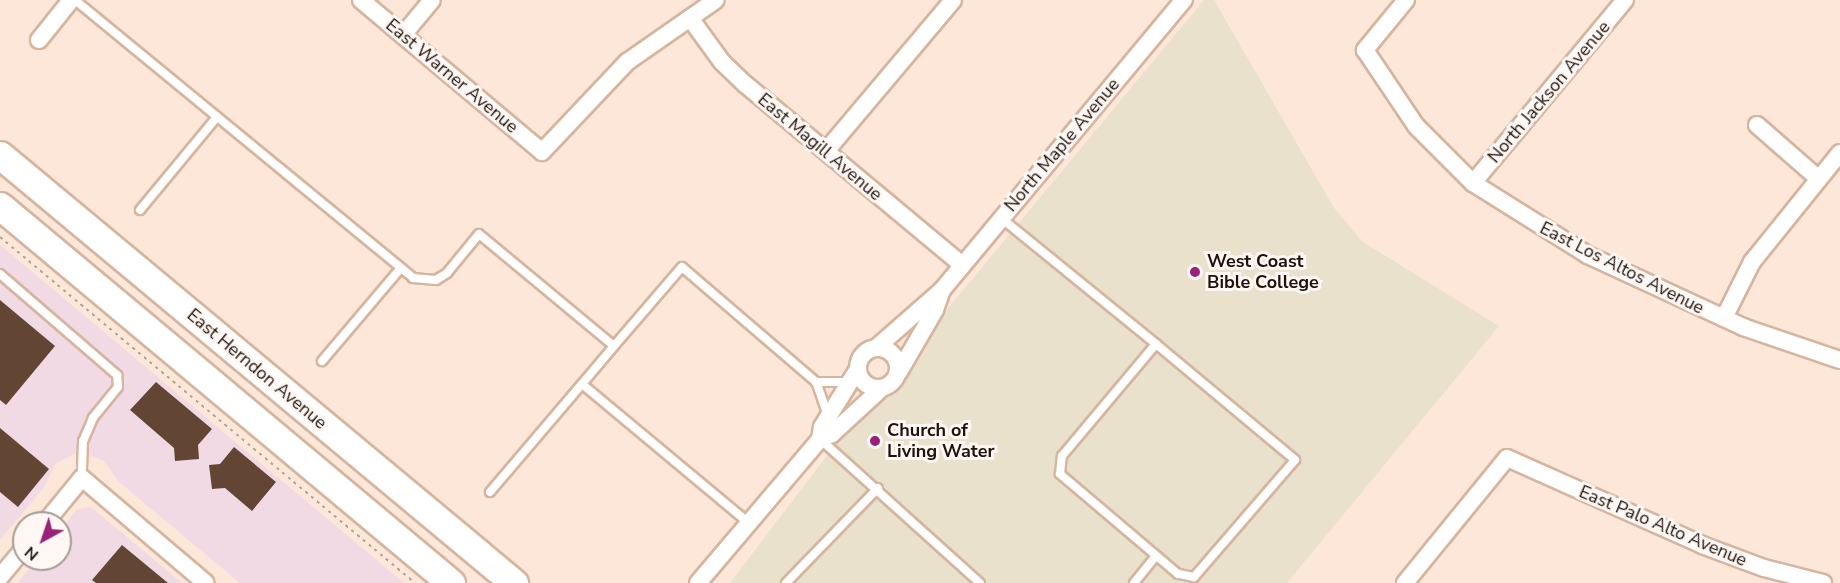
<!DOCTYPE html>
<style>
body{margin:0}
#map{position:relative;width:1840px;height:583px;overflow:hidden;background:#fce7d9;font-family:"Nunito Sans",sans-serif}
div>[style]{position:absolute}
[style*='--x']{left:calc(var(--x)*1px);top:calc(var(--y)*1px);width:calc(var(--w)*1px);rotate:calc(var(--a)*1deg)}
.commercial>*{inset:0;background:#f2dae4}
.education>*{inset:0;background:#eae1cc}
.building>*{inset:0;background:#624633}
.path>*{height:2px;margin-top:-1px;transform-origin:0;background:repeating-linear-gradient(90deg,#b4a296 0 3px,transparent 0 7.5px)}
.roads{filter:drop-shadow(2px 0 #d6b59f) drop-shadow(-2px 0 #d6b59f) drop-shadow(0 2px #d6b59f) drop-shadow(0 -2px #d6b59f)}
.lane>*{height:8px;margin:-4px;padding:0 4px;transform-origin:4px;border-radius:4px;background:#fff}
.street>*{height:16px;margin:-8px;padding:0 8px;transform-origin:8px;border-radius:8px;background:#fff}
.street>.ring{margin:-8px;padding:0;box-sizing:content-box;background:none;border:16px solid #fff;border-radius:50%}
.primary>*{height:27px;margin:-13.5px;padding:0 13.5px;transform-origin:13.5px;border-radius:13.5px;background:#fff}
.dots>*{width:16px;height:16px;translate:-50% -50%;box-sizing:border-box;border:3px solid #fef7f3;border-radius:50%}
span{translate:-50% -50%;white-space:nowrap;text-align:center;line-height:1.15;-webkit-text-stroke:6px #fef7f3;paint-order:stroke}
.street-label{font-size:18px;color:#1e130b}
.poi-label{font-size:18px;color:#1e130b;font-weight:700}
.left{translate:0 -50%;text-align:left}
.north{position:absolute;left:12px;top:511px;width:60px;height:60px;box-sizing:border-box;background:#fef7f3;border:2px solid #a49c96;border-radius:50%;rotate:220deg;font-size:16px;font-weight:700;line-height:24px;text-align:center;color:#1e130b}
.north::after{content:'';display:block;margin:auto;width:21px;height:27px;background:#99217b;clip-path:polygon(50% 0,100% 100%,50% 72%,0 100%)}
</style>
<div id="map">
<div class="commercial">
<i style="clip-path:polygon(0 245px,404px 583px,240px 583px,118px 481px,104px 461px,80px 451px,55px 464px,45px 486px,0 540px)"></i>
<i style="clip-path:polygon(91px 507px,182px 583px,18px 583px,37px 559px,60px 559px,60px 531px,77px 509px)"></i>
</div>
<div class="education">
<i style="clip-path:polygon(1204px 0,1214px 0,1334px 208px,1363px 242px,1499px 326px,1287px 583px,730px 583px,841px 437px,903px 385px,939px 319px)"></i>
</div>
<div class="building">
<i style="clip-path:polygon(0 300px,55px 346px,6px 405px,0 400px)"></i>
<i style="clip-path:polygon(156px 382px,212px 429px,198px 445px,199px 459px,175px 461px,174px 448px,130px 410px)"></i>
<i style="clip-path:polygon(0 428px,49px 469px,18px 507px,0 492px)"></i>
<i style="clip-path:polygon(234px 447px,276px 482px,252px 511px,225px 488px,212px 489px,209px 465px,220px 464px)"></i>
<i style="clip-path:polygon(122px 545px,168px 583px,96px 583px,92px 580px)"></i>
</div>
<div class="path">
<i style="--x:0;--y:237;--w:540;--a:39.82"></i>
</div>
<div class="roads">
<div class="lane">
<i style="--x:75;--y:0;--w:438;--a:39.4"></i>
<i style="--x:413;--y:278;--w:23;--a:5"></i>
<i style="--x:436;--y:280;--w:13;--a:-32"></i>
<i style="--x:447;--y:273;--w:50;--a:-50.6"></i>
<i style="--x:479;--y:234;--w:175;--a:39.7"></i>
<i style="--x:614;--y:346;--w:104;--a:-49.3"></i>
<i style="--x:682;--y:267;--w:177;--a:40.6"></i>
<i style="--x:140;--y:210;--w:121;--a:-50.4"></i>
<i style="--x:1001;--y:218;--w:200;--a:39.1"></i>
<i style="--x:1156;--y:344;--w:181;--a:39.8"></i>
<i style="--x:1295;--y:460;--w:155;--a:130.8"></i>
<i style="--x:1194;--y:577;--w:16;--a:-169"></i>
<i style="--x:1178;--y:574;--w:155;--a:-139.7"></i>
<i style="--x:1060;--y:474;--w:18;--a:-84"></i>
<i style="--x:1062;--y:456;--w:146;--a:-50"></i>
<i style="--x:0;--y:274;--w:155;--a:40.8"></i>
<i style="--x:117;--y:375;--w:12;--a:85"></i>
<i style="--x:118;--y:387;--w:40;--a:129"></i>
<i style="--x:93;--y:418;--w:25;--a:113"></i>
<i style="--x:83;--y:441;--w:37;--a:92"></i>
<i style="--x:322;--y:361;--w:122;--a:-49.7"></i>
<i style="--x:582;--y:384;--w:50;--a:-49.9"></i>
<i style="--x:828;--y:416;--w:36;--a:-109"></i>
<i style="--x:816;--y:382;--w:34;--a:0"></i>
<i style="--x:820;--y:439;--w:215;--a:42"></i>
<i style="--x:490;--y:492;--w:142;--a:-49.6"></i>
<i style="--x:582;--y:384;--w:217;--a:39.8"></i>
<i style="--x:786;--y:583;--w:132;--a:-45.9"></i>
<i style="--x:1134;--y:583;--w:35;--a:-51"></i>
</div>
<div class="street">
<i style="--x:361;--y:0;--w:236;--a:40"></i>
<i style="--x:542;--y:152;--w:124;--a:-46.6"></i>
<i style="--x:627;--y:62;--w:108;--a:-34.9"></i>
<i style="--x:1406;--y:0;--w:65;--a:129.4"></i>
<i style="--x:1365;--y:50;--w:92;--a:56.1"></i>
<i style="--x:1416;--y:126;--w:81;--a:45"></i>
<i style="--x:1473;--y:183;--w:136;--a:32.1"></i>
<i style="--x:1588;--y:255;--w:171;--a:24.9"></i>
<i style="--x:1743;--y:327;--w:102;--a:18.8"></i>
<i style="--x:690;--y:18;--w:54;--a:54"></i>
<i style="--x:722;--y:62;--w:32;--a:44"></i>
<i style="--x:745;--y:84;--w:283;--a:39.8"></i>
<i style="--x:403;--y:35;--w:45;--a:-50.4"></i>
<i style="--x:39;--y:40;--w:51;--a:-51.3"></i>
<i style="--x:1757;--y:125;--w:82;--a:41.1"></i>
<i style="--x:826;--y:151;--w:197;--a:-49.9"></i>
<i style="--x:1473;--y:183;--w:238;--a:-50.3"></i>
<i style="--x:1724;--y:318;--w:63;--a:-63.4"></i>
<i style="--x:1752;--y:262;--w:140;--a:-51.1"></i>
<i class="ring" style="left:858px;top:348px;width:24px;height:24px"></i>
<i style="--x:876;--y:348;--w:88;--a:-41.3"></i>
<i style="--x:942;--y:290;--w:378;--a:-50.2"></i>
<i style="--x:899;--y:372;--w:72;--a:-59.9"></i>
<i style="--x:935;--y:310;--w:21;--a:-71"></i>
<i style="--x:820;--y:439;--w:12;--a:-81"></i>
<i style="--x:822;--y:427;--w:68;--a:-58.2"></i>
<i style="--x:45;--y:523;--w:58;--a:-50.6"></i>
<i style="--x:82;--y:478;--w:162;--a:40.3"></i>
<i style="--x:0;--y:577;--w:38;--a:-50"></i>
<i style="--x:698;--y:583;--w:189;--a:-49.7"></i>
<i style="--x:820;--y:439;--w:13;--a:-23"></i>
<i style="--x:832;--y:434;--w:67;--a:-42.6"></i>
<i style="--x:1405;--y:583;--w:161;--a:-50.8"></i>
<i style="--x:1507;--y:458;--w:214;--a:24"></i>
<i style="--x:1702;--y:545;--w:66;--a:20.4"></i>
<i style="--x:1764;--y:568;--w:61;--a:14.3"></i>
</div>
<div class="primary">
<i style="--x:0;--y:155;--w:669;--a:39.78"></i>
<i style="--x:0;--y:206;--w:588;--a:39.89"></i>
</div>
</div>
<div class="dots">
<i style="left:1195px;top:272px;background:#99217b"></i>
<i style="left:875px;top:441px;background:#99217b"></i>
</div>
<div class="street-label">
<span style="left:452px;top:76px;rotate:40deg">East Warner Avenue</span>
<span style="left:1549px;top:92px;rotate:-50deg">North Jackson Avenue</span>
<span style="left:1062px;top:145px;rotate:-50deg">North Maple Avenue</span>
<span style="left:820px;top:147px;rotate:40deg">East Magill Avenue</span>
<span style="left:1622px;top:268px;rotate:27deg">East Los Altos Avenue</span>
<span style="left:257px;top:369px;rotate:40deg">East Herndon Avenue</span>
<span style="left:1663px;top:526px;rotate:23deg">East Palo Alto Avenue</span>
</div>
<div class="poi-label">
<span class="left" style="left:1207px;top:272px">West Coast<br>Bible College</span>
<span class="left" style="left:887px;top:441px">Church of<br>Living Water</span>
</div>
<div class="north">N</div>
</div>
